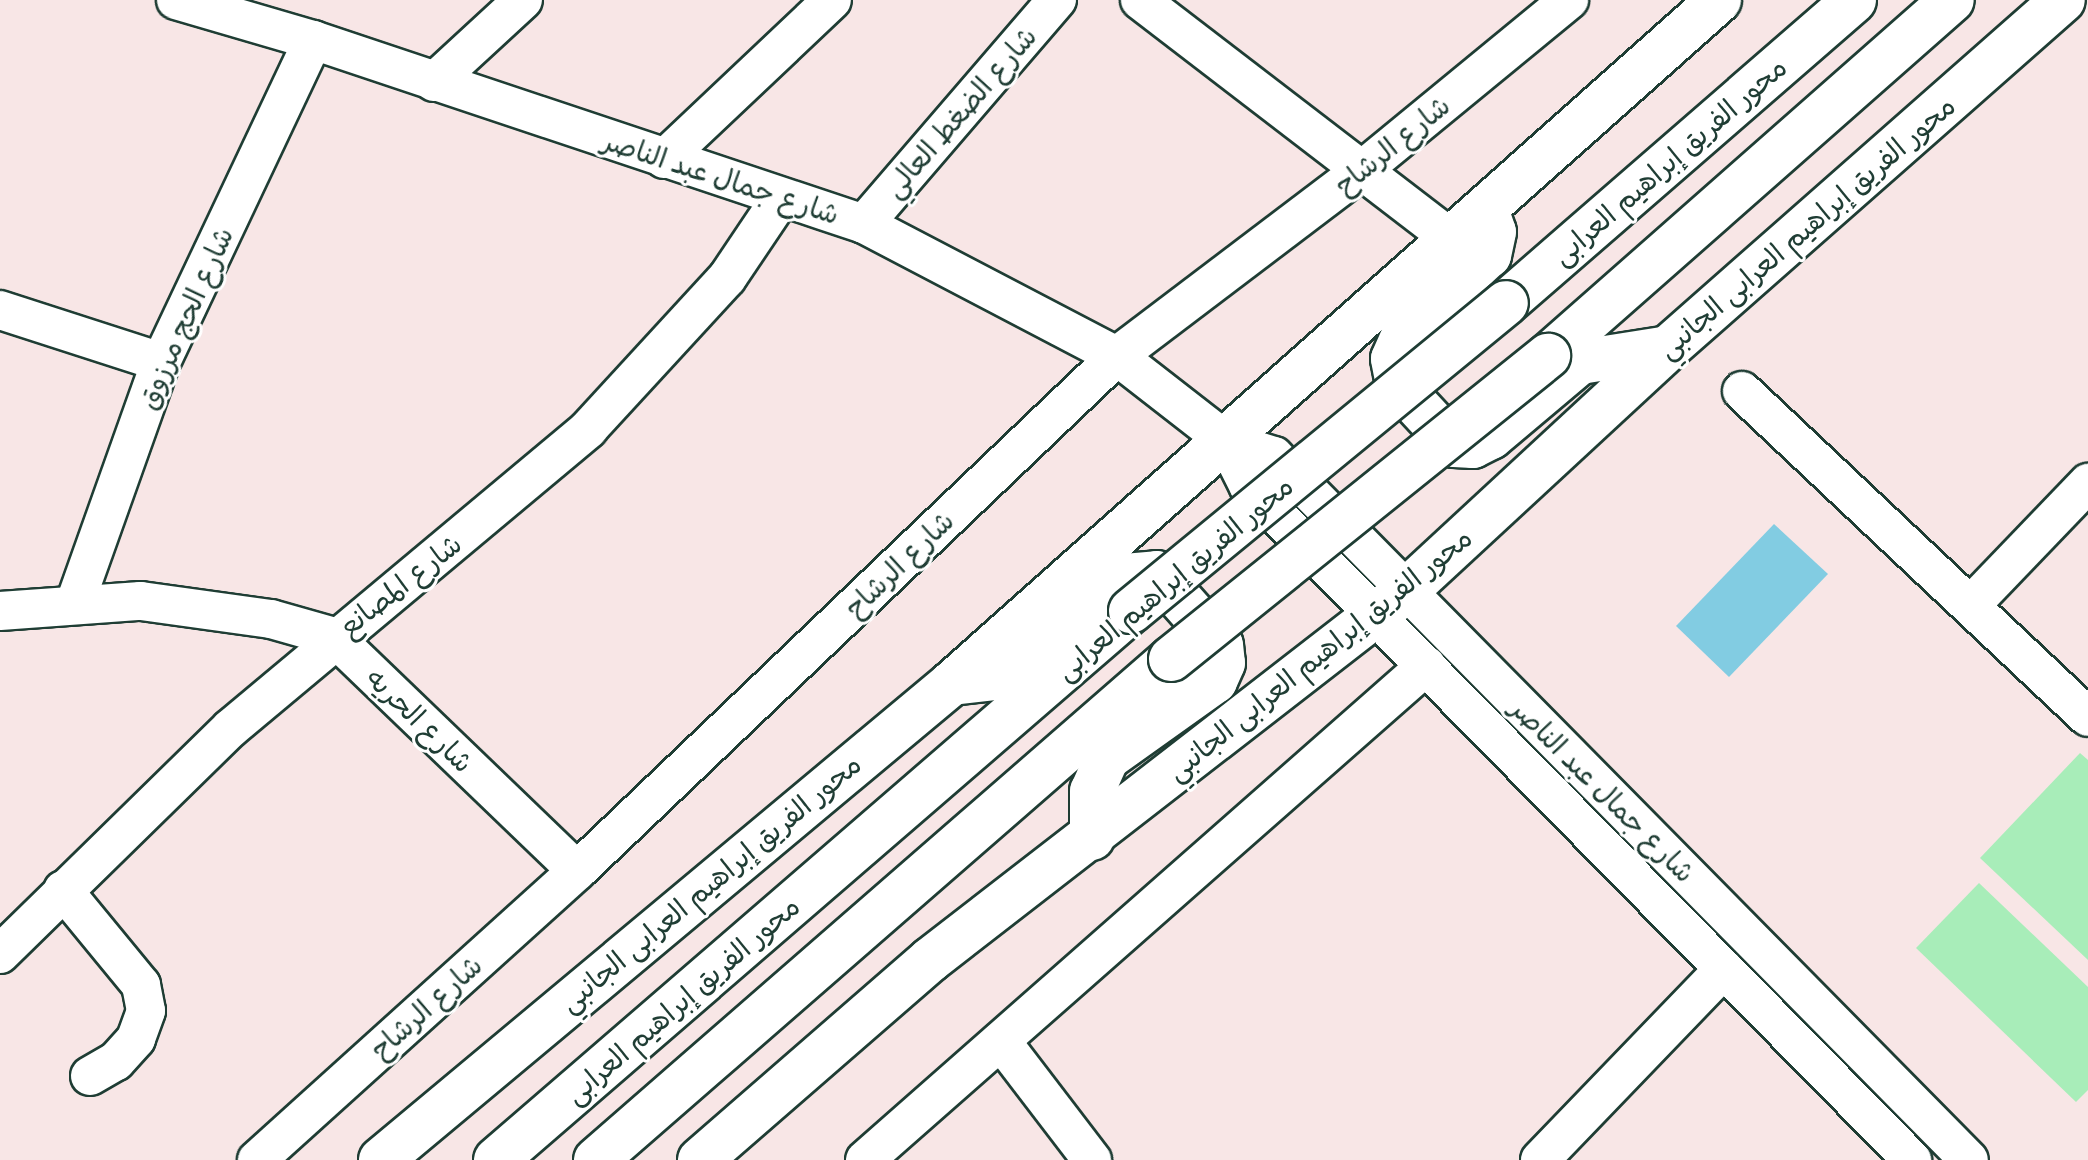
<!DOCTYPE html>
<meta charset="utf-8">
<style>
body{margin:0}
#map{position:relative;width:2088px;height:1160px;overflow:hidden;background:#f8e6e6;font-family:Delius,"Playpen Sans Arabic",sans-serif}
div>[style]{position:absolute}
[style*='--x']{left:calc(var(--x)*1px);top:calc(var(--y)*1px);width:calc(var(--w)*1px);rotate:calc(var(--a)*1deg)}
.green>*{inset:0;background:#a8edb9}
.water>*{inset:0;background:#82cce2}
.roads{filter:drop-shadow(2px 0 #1f3d34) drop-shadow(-2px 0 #1f3d34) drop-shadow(0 2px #1f3d34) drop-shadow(0 -2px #1f3d34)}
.minor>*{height:38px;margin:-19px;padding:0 19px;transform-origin:19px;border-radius:19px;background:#fff}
.tertiary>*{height:44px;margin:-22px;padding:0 22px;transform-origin:22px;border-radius:22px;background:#fff}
.secondary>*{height:44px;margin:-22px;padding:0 22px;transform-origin:22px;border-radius:22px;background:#fff}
.bridges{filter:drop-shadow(2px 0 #1f3d34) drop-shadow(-2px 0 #1f3d34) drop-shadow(0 2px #1f3d34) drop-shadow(0 -2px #1f3d34)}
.secondary-bridge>*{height:44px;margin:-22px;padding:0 22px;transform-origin:22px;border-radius:22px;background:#fff}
span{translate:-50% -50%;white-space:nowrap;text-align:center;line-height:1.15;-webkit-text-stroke:6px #fff;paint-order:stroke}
.street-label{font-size:28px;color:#1f3d34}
</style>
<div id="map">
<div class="green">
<i style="clip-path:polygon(2080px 753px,2088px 760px,2088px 960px,1980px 858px)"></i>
<i style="clip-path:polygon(1979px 883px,2088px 987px,2088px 1090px,2076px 1102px,1916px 948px)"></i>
</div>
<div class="water">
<i style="clip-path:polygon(1774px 524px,1828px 574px,1729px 677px,1676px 626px)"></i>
</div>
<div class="roads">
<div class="minor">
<i style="--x:176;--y:0;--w:143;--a:16.3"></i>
<i style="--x:313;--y:40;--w:581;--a:18.47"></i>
<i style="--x:864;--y:224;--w:285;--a:27.6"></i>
<i style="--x:1117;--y:356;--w:138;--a:37.9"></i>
<i style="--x:1226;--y:441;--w:51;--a:63.4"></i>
<i style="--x:1249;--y:487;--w:945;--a:45.43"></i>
<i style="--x:1140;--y:0;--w:393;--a:37.5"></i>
<i style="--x:434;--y:82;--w:121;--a:-42.7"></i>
<i style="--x:664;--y:159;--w:231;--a:-43.4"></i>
<i style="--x:864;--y:224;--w:296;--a:-49.3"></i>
<i style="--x:0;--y:310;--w:169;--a:17.9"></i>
<i style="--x:1742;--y:391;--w:475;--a:43.3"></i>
<i style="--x:1226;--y:441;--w:50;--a:17.4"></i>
<i style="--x:1274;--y:456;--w:989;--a:45.37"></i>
<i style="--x:75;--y:603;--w:256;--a:-70.4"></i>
<i style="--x:161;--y:362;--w:356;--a:-64.7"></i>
<i style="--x:1972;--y:604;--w:168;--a:-46.2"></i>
<i style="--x:0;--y:611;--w:141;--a:-4.1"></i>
<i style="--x:141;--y:601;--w:131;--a:7.9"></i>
<i style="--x:271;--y:619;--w:66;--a:15.9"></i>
<i style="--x:334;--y:637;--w:337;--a:43.9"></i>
<i style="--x:63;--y:890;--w:123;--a:50.6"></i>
<i style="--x:141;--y:985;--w:26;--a:79"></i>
<i style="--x:146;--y:1011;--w:30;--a:110"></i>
<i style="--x:136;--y:1039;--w:30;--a:132"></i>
<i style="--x:116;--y:1061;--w:30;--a:150"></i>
<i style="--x:0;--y:954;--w:323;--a:-44.4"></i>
<i style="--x:231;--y:728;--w:466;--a:-39.9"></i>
<i style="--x:588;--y:429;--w:205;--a:-47.4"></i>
<i style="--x:727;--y:278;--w:95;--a:-56.1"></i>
<i style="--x:1001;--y:1041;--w:150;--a:52.6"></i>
<i style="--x:257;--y:1160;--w:431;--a:-42.1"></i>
<i style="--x:577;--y:871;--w:746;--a:-43.64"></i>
<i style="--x:1117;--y:356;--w:308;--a:-37.2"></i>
<i style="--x:1362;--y:170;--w:268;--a:-39.4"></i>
<i style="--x:865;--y:1160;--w:748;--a:-41.37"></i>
<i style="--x:1540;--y:1160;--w:265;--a:-46.1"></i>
</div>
<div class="tertiary">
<i style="--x:1486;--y:209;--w:24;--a:71"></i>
<i style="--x:1494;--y:232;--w:24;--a:102"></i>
<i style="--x:1489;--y:255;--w:116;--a:137.1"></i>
<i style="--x:1404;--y:334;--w:27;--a:114"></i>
<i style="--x:1393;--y:359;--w:26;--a:79"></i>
<i style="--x:1398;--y:385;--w:82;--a:47"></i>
<i style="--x:1454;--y:445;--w:19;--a:3"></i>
<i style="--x:1473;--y:446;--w:20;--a:-27"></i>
<i style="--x:1491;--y:437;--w:116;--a:-40.1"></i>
<i style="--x:1580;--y:362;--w:89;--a:-9"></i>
<i style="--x:952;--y:683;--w:53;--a:-6.5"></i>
<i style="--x:1005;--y:677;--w:157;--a:-40.1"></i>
<i style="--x:1125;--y:576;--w:32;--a:-5"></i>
<i style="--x:1157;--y:573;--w:96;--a:48.4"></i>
<i style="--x:1221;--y:645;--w:18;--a:84"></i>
<i style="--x:1223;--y:663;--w:20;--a:114"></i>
<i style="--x:1215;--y:681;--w:133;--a:144.5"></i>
<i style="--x:1107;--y:758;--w:36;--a:114"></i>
<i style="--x:1092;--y:791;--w:47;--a:90"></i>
<i style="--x:381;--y:1160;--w:744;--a:-39.87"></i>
<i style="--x:952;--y:683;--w:1027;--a:-41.68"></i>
<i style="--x:700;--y:1160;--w:305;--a:-41"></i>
<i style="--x:930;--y:960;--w:602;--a:-37.78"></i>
<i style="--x:1406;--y:591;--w:357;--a:-42.8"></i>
<i style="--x:1668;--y:348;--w:526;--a:-41.38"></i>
</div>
<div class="secondary">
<i style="--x:1506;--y:303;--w:461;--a:-41"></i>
<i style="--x:1548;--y:356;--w:538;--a:-41.39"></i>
<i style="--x:496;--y:1160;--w:839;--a:-40.85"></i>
<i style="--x:596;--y:1160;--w:763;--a:-41.07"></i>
</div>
</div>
<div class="bridges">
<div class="secondary-bridge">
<i style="--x:1131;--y:611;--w:485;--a:-39.4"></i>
<i style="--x:1171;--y:659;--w:484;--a:-38.8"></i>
</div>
</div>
<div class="street-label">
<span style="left:960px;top:112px;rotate:-49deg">شارع الضغط العالي</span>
<span style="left:1392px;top:145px;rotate:-39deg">شارع الرشاح</span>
<span style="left:1669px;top:161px;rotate:-41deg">محور الفريق إبراهيم العرابى</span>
<span style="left:721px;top:177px;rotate:18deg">شارع جمال عبد الناصر</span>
<span style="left:1806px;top:227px;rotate:-41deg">محور الفريق إبراهيم العرابى الجانبي</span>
<span style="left:185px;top:318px;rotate:-66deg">شارع الحج مرزوق</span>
<span style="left:899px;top:564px;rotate:-44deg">شارع الرشاح</span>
<span style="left:1174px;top:578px;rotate:-40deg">محور الفريق إبراهيم العرابى</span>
<span style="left:400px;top:585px;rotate:-38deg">شارع المصانع</span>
<span style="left:1319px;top:654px;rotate:-39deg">محور الفريق إبراهيم العرابى الجانبي</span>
<span style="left:420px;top:720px;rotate:44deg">شارع الحريه</span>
<span style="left:1603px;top:790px;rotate:45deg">شارع جمال عبد الناصر</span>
<span style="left:710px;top:883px;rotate:-40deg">محور الفريق إبراهيم العرابى الجانبي</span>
<span style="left:682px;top:1000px;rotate:-41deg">محور الفريق إبراهيم العرابى</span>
<span style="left:426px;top:1007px;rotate:-42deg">شارع الرشاح</span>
</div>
</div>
